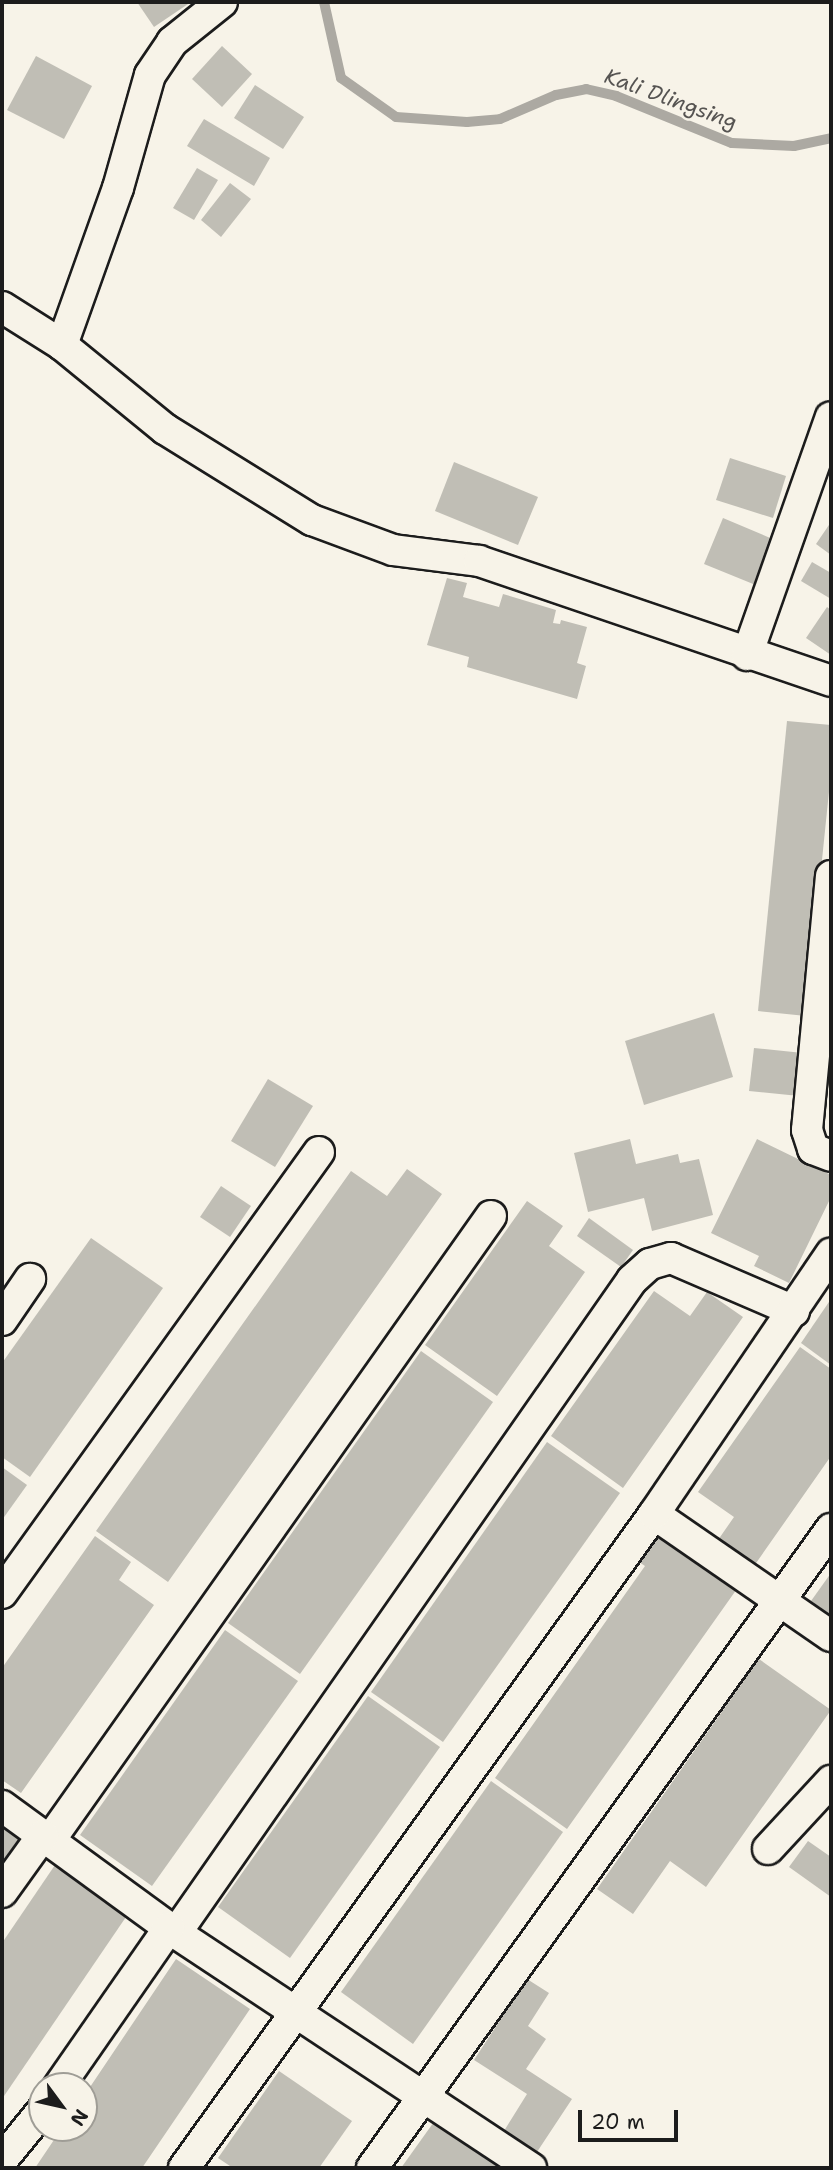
<!DOCTYPE html>
<style>
body{margin:0}
#map{position:relative;width:833px;height:2170px;overflow:hidden;background:#f7f3e8;font-family:"Shantell Sans",sans-serif}
div>[style]{position:absolute}
[style*='--x']{left:calc(var(--x)*1px);top:calc(var(--y)*1px);width:calc(var(--w)*1px);rotate:calc(var(--a)*1deg)}
.stream>*{height:10px;margin:-5px;padding:0 5px;transform-origin:5px;border-radius:5px;background:#aca9a2}
.building>*{inset:0;background:#c0beb5}
.roads{filter:drop-shadow(2px 0 #1c1c1c) drop-shadow(-2px 0 #1c1c1c) drop-shadow(0 2px #1c1c1c) drop-shadow(0 -2px #1c1c1c)}
.minor>*{height:30px;margin:-15px;padding:0 15px;transform-origin:15px;border-radius:15px;background:#f7f3e8}
span{translate:-50% -50%;white-space:nowrap;text-align:center;line-height:1.15;-webkit-text-stroke:5px #f7f3e8;paint-order:stroke}
.water-label{font-size:21px;color:#565452;font-style:italic}
.frame{position:absolute;inset:0;border:4px solid #1c1c1c;pointer-events:none}
.north{position:absolute;left:28px;top:2072px;width:70px;height:70px;box-sizing:border-box;background:#f7f3e8;border:2px solid #9f9d96;border-radius:50%;rotate:123deg;font-size:19px;font-weight:700;line-height:28px;text-align:center;color:#1c1c1c}
.north::after{content:'';display:block;margin:auto;width:24px;height:32px;background:#1c1c1c;clip-path:polygon(50% 0,100% 100%,50% 72%,0 100%)}
.scale{position:absolute;left:578px;top:2110px;width:100px;height:32px;box-sizing:border-box;border:4px solid #1c1c1c;border-top:0;padding-left:9px;font-size:21px;line-height:24px;white-space:nowrap;color:#1c1c1c;-webkit-text-stroke:5px #f7f3e8;paint-order:stroke}
</style>
<div id="map">
<div class="stream">
<i style="--x:324;--y:2;--w:78;--a:77.4"></i>
<i style="--x:341;--y:78;--w:67;--a:35.3"></i>
<i style="--x:396;--y:117;--w:71;--a:4"></i>
<i style="--x:467;--y:122;--w:33;--a:-5"></i>
<i style="--x:500;--y:119;--w:61;--a:-23.2"></i>
<i style="--x:556;--y:95;--w:31;--a:-11"></i>
<i style="--x:586;--y:89;--w:31;--a:13"></i>
<i style="--x:616;--y:96;--w:125;--a:22.1"></i>
<i style="--x:732;--y:143;--w:62;--a:2.8"></i>
<i style="--x:794;--y:146;--w:38;--a:-12"></i>
</div>
<div class="building">
<i style="clip-path:polygon(137px 2px,191px 2px,154px 27px)"></i>
<i style="clip-path:polygon(222px 46px,252px 74px,222px 107px,192px 79px)"></i>
<i style="clip-path:polygon(36px 56px,92px 86px,64px 139px,7px 110px)"></i>
<i style="clip-path:polygon(255px 85px,304px 117px,283px 149px,234px 118px)"></i>
<i style="clip-path:polygon(204px 119px,270px 158px,254px 186px,187px 146px)"></i>
<i style="clip-path:polygon(197px 168px,218px 180px,194px 220px,173px 208px)"></i>
<i style="clip-path:polygon(230px 183px,251px 199px,221px 237px,201px 220px)"></i>
<i style="clip-path:polygon(730px 458px,786px 476px,773px 518px,716px 500px)"></i>
<i style="clip-path:polygon(454px 462px,538px 497px,518px 545px,435px 511px)"></i>
<i style="clip-path:polygon(723px 518px,782px 543px,763px 588px,704px 564px)"></i>
<i style="clip-path:polygon(831px 522px,831px 555px,816px 544px)"></i>
<i style="clip-path:polygon(812px 562px,831px 573px,831px 599px,801px 581px)"></i>
<i style="clip-path:polygon(447px 578px,467px 583px,463px 597px,499px 607px,503px 594px,556px 610px,553px 623px,560px 624px,561px 620px,587px 627px,577px 663px,586px 666px,577px 699px,467px 667px,469px 657px,427px 645px)"></i>
<i style="clip-path:polygon(827px 607px,831px 610px,831px 655px,806px 638px)"></i>
<i style="clip-path:polygon(787px 721px,831px 725px,831px 772px,806px 1016px,758px 1011px)"></i>
<i style="clip-path:polygon(714px 1013px,733px 1077px,644px 1105px,625px 1041px)"></i>
<i style="clip-path:polygon(754px 1048px,803px 1053px,799px 1096px,749px 1091px)"></i>
<i style="clip-path:polygon(268px 1079px,313px 1106px,275px 1167px,231px 1141px)"></i>
<i style="clip-path:polygon(630px 1139px,636px 1164px,678px 1154px,680px 1163px,699px 1159px,713px 1215px,652px 1231px,644px 1198px,588px 1212px,574px 1153px)"></i>
<i style="clip-path:polygon(757px 1139px,831px 1175px,831px 1197px,789px 1283px,754px 1266px,759px 1256px,711px 1233px)"></i>
<i style="clip-path:polygon(407px 1169px,442px 1194px,168px 1582px,96px 1531px,351px 1171px,387px 1196px)"></i>
<i style="clip-path:polygon(221px 1186px,251px 1206px,230px 1237px,200px 1217px)"></i>
<i style="clip-path:polygon(527px 1201px,563px 1226px,549px 1246px,585px 1272px,497px 1396px,425px 1345px)"></i>
<i style="clip-path:polygon(589px 1218px,633px 1250px,621px 1267px,577px 1236px)"></i>
<i style="clip-path:polygon(91px 1238px,163px 1288px,30px 1477px,2px 1457px,2px 1363px)"></i>
<i style="clip-path:polygon(654px 1291px,690px 1316px,707px 1292px,743px 1317px,623px 1488px,551px 1436px)"></i>
<i style="clip-path:polygon(831px 1299px,831px 1365px,801px 1343px)"></i>
<i style="clip-path:polygon(800px 1347px,831px 1369px,831px 1456px,754px 1566px,718px 1540px,734px 1517px,698px 1492px)"></i>
<i style="clip-path:polygon(421px 1351px,493px 1402px,300px 1674px,228px 1623px)"></i>
<i style="clip-path:polygon(547px 1442px,620px 1493px,443px 1742px,371px 1692px)"></i>
<i style="clip-path:polygon(2px 1467px,27px 1485px,2px 1520px)"></i>
<i style="clip-path:polygon(658px 1529px,739px 1586px,567px 1829px,495px 1778px,645px 1566px,636px 1560px)"></i>
<i style="clip-path:polygon(95px 1536px,131px 1562px,119px 1580px,154px 1605px,21px 1793px,2px 1780px,2px 1668px)"></i>
<i style="clip-path:polygon(831px 1573px,831px 1615px,811px 1601px)"></i>
<i style="clip-path:polygon(225px 1630px,298px 1681px,152px 1886px,80px 1835px)"></i>
<i style="clip-path:polygon(759px 1659px,831px 1710px,706px 1887px,670px 1861px,633px 1914px,597px 1889px)"></i>
<i style="clip-path:polygon(368px 1696px,440px 1747px,290px 1958px,218px 1907px)"></i>
<i style="clip-path:polygon(491px 1781px,563px 1832px,413px 2044px,341px 1992px)"></i>
<i style="clip-path:polygon(2px 1825px,21px 1838px,2px 1867px)"></i>
<i style="clip-path:polygon(808px 1841px,831px 1857px,831px 1897px,789px 1867px)"></i>
<i style="clip-path:polygon(55px 1865px,128px 1914px,2px 2099px,2px 1943px)"></i>
<i style="clip-path:polygon(176px 1959px,250px 2009px,229px 2040px,142px 2168px,35px 2168px,62px 2128px,84px 2128px,84px 2096px)"></i>
<i style="clip-path:polygon(527px 1979px,549px 1993px,528px 2026px,546px 2039px,526px 2069px,572px 2099px,537px 2152px,504px 2131px,527px 2094px,474px 2060px)"></i>
<i style="clip-path:polygon(279px 2071px,352px 2121px,319px 2168px,233px 2168px,218px 2158px)"></i>
<i style="clip-path:polygon(436px 2119px,506px 2168px,401px 2168px)"></i>
</div>
<div class="roads">
<div class="minor">
<i style="--x:2;--y:307;--w:71;--a:32.3"></i>
<i style="--x:62;--y:345;--w:133;--a:39.2"></i>
<i style="--x:165;--y:429;--w:173;--a:31.8"></i>
<i style="--x:312;--y:520;--w:86;--a:20.3"></i>
<i style="--x:393;--y:550;--w:87;--a:7.3"></i>
<i style="--x:479;--y:561;--w:372;--a:18.8"></i>
<i style="--x:62;--y:345;--w:167;--a:-70.4"></i>
<i style="--x:118;--y:188;--w:117;--a:-74.2"></i>
<i style="--x:150;--y:75;--w:40;--a:-56"></i>
<i style="--x:172;--y:42;--w:64;--a:-38.7"></i>
<i style="--x:747;--y:655;--w:252;--a:-70.6"></i>
<i style="--x:831;--y:876;--w:255;--a:95.4"></i>
<i style="--x:807;--y:1130;--w:20;--a:72"></i>
<i style="--x:813;--y:1149;--w:19;--a:21"></i>
<i style="--x:2;--y:1320;--w:50;--a:-55.7"></i>
<i style="--x:654;--y:1514;--w:215;--a:34.6"></i>
<i style="--x:2;--y:1593;--w:543;--a:-54.29"></i>
<i style="--x:2;--y:1806;--w:215;--a:36.1"></i>
<i style="--x:176;--y:1933;--w:426;--a:33.5"></i>
<i style="--x:50;--y:1840;--w:764;--a:-54.75"></i>
<i style="--x:768;--y:1849;--w:93;--a:-47.2"></i>
<i style="--x:2;--y:1892;--w:70;--a:-54.3"></i>
<i style="--x:176;--y:1933;--w:796;--a:-55.07"></i>
<i style="--x:632;--y:1280;--w:24;--a:-42"></i>
<i style="--x:650;--y:1264;--w:22;--a:-16"></i>
<i style="--x:671;--y:1258;--w:134;--a:23.3"></i>
<i style="--x:59;--y:2086;--w:193;--a:-55.2"></i>
<i style="--x:2;--y:2160;--w:63;--a:-50.8"></i>
<i style="--x:184;--y:2168;--w:805;--a:-54.3"></i>
<i style="--x:654;--y:1514;--w:315;--a:-55.8"></i>
<i style="--x:372;--y:2168;--w:787;--a:-54.31"></i>
</div>
</div>
<div class="water-label">
<span style="left:671px;top:99px;rotate:20deg">Kali Dlingsing</span>
</div>
<div class="frame"></div>
<div class="north">N</div>
<div class="scale">20 m</div>
</div>
